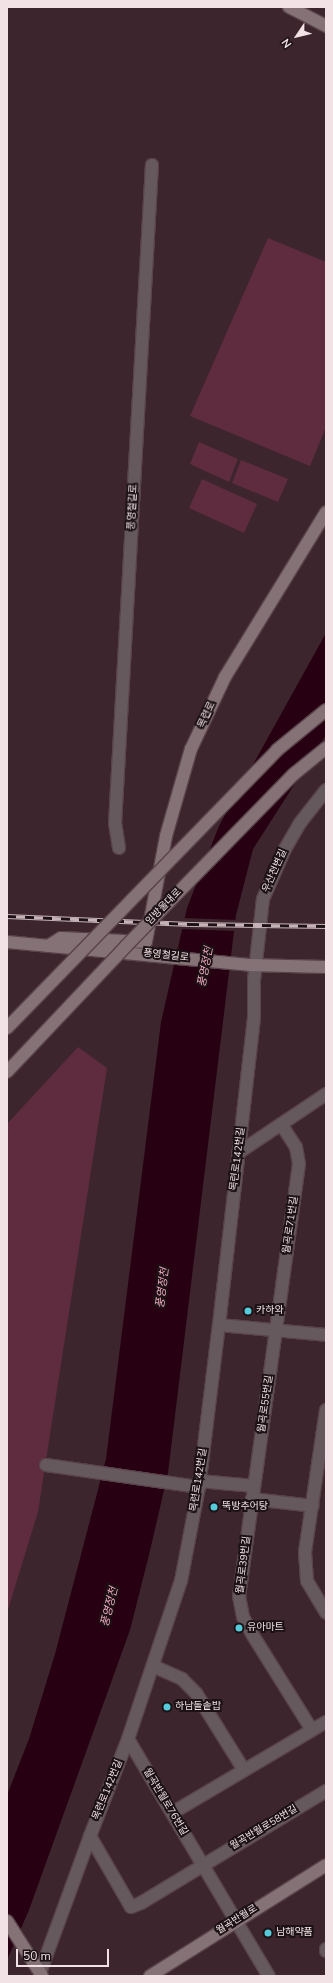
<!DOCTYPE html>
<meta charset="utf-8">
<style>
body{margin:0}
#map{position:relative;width:333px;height:1983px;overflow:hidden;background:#3c252c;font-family:"Nunito Sans","Noto Sans KR",sans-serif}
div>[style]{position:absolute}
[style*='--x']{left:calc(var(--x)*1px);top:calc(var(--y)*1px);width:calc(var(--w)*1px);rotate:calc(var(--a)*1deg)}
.green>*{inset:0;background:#5e2c3e}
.water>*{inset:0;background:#270111}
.pier>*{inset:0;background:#3c252c}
.roads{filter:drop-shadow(1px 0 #59434a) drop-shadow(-1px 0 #59434a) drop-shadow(0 1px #59434a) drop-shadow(0 -1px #59434a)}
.street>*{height:12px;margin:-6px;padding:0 6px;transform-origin:6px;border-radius:6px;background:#65595d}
.secondary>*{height:12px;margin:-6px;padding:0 6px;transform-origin:6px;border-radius:6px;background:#857277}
.rail>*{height:4.5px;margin-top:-2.25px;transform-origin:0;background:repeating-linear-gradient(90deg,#1c1215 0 9px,#c5b3b8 0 18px);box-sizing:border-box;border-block:1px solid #c5b3b8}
.bridges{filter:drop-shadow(1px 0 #59434a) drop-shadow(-1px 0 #59434a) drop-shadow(0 1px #59434a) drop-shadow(0 -1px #59434a)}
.secondary-bridge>*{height:12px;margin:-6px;padding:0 6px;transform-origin:6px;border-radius:6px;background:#857277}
.dots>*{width:11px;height:11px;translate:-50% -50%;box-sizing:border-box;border:2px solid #1c1215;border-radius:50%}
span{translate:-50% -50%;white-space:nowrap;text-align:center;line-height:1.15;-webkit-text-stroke:4px #1c1215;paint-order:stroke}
.street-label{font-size:10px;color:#f2e2e6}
.poi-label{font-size:10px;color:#f2e2e6}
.left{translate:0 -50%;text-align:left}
.water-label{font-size:11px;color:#f3acc2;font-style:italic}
.frame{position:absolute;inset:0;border:8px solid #f2e2e6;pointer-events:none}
.north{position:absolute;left:277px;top:16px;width:40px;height:40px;-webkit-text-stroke:3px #1c1215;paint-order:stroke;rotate:235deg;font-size:11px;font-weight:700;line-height:16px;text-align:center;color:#f2e2e6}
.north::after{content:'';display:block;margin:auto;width:14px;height:18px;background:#f2e2e6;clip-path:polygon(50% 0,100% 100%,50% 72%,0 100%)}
.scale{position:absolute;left:16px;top:1949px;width:93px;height:18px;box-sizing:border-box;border:2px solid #f2e2e6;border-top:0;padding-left:5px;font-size:12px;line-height:14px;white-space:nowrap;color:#f2e2e6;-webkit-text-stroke:3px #1c1215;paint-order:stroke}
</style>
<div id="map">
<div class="green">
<i style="clip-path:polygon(268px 238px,326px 262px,326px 427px,310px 466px,190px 416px)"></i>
<i style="clip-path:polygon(199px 442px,238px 459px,229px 482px,190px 464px)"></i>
<i style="clip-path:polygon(241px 460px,288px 479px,278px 502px,232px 483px)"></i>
<i style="clip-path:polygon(202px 479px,257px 504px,244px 533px,189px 508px)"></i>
<i style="clip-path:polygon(78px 1047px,107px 1068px,38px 1512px,7px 1613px,7px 1124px)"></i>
</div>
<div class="water">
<i style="clip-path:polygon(326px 633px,326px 735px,253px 849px,236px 915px,168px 1473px,149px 1555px,130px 1630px,29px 1910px,7px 1960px,7px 1795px,29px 1739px,55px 1654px,106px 1459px,161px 1022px,187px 908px,219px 826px)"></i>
</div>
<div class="pier">
<i style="clip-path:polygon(182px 918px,238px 920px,236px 931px,180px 929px)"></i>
</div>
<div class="roads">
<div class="street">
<i style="--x:119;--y:848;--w:24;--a:-99"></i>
<i style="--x:115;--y:824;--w:660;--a:-86.79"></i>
<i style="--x:281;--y:1124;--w:27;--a:57"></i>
<i style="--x:296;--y:1147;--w:17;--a:80"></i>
<i style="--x:299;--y:1164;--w:436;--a:97.9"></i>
<i style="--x:239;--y:1596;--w:21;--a:79"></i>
<i style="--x:243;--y:1617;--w:19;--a:62"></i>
<i style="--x:252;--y:1634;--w:113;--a:58"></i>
<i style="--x:238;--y:1153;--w:106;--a:-33.8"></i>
<i style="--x:219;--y:1325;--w:107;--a:5.3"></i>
<i style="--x:326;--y:1410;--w:144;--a:98.4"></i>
<i style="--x:305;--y:1552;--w:29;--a:86"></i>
<i style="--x:307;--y:1581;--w:37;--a:59"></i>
<i style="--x:46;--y:1465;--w:155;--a:8.2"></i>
<i style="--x:199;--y:1481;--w:55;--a:5.2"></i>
<i style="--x:252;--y:1499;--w:61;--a:6.5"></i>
<i style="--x:153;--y:1666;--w:32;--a:24"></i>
<i style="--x:182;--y:1679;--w:20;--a:45"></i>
<i style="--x:196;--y:1693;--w:91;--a:58.1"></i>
<i style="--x:128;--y:1739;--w:276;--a:59.3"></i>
<i style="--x:172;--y:1813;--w:179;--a:-30.6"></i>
<i style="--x:90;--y:1836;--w:82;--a:60"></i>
<i style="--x:131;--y:1907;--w:11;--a:-22"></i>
<i style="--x:141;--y:1903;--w:216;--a:-31.2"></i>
<i style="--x:326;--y:1949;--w:2;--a:90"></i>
<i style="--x:40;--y:1973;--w:146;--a:-69.9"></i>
<i style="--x:90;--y:1836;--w:104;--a:-68.6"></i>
<i style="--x:128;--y:1739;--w:167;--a:-71.5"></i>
<i style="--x:181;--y:1581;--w:96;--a:-79.2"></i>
<i style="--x:199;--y:1487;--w:163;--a:-83"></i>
<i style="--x:219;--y:1325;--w:310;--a:-83.5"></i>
<i style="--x:254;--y:1017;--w:37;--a:-90"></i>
<i style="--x:254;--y:980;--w:81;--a:-83.7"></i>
<i style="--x:263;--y:899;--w:55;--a:-66.3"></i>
<i style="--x:285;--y:849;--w:30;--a:-60"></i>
<i style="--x:300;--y:823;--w:42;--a:-51.8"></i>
</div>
<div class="secondary">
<i style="--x:289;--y:7;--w:42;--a:27.2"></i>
<i style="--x:7;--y:942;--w:243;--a:5.4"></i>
<i style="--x:249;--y:965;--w:77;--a:1.5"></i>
<i style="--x:48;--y:946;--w:15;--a:-32"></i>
<i style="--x:61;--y:938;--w:85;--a:2.7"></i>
<i style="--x:146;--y:942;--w:108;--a:-79.3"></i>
<i style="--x:166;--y:836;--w:91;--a:-74"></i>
<i style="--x:191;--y:749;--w:80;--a:-64.7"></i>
<i style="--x:225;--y:677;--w:193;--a:-58.5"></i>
<i style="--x:7;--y:1921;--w:65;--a:57.5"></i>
<i style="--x:150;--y:1976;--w:208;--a:-32.2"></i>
</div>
</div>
<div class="rail">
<i style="--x:7;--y:916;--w:183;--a:2.5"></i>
<i style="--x:190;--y:924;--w:136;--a:0.8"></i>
</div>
<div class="bridges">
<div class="secondary-bridge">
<i style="--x:7;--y:1028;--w:388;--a:-45.8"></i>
<i style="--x:277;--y:750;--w:63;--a:-39.2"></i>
<i style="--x:7;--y:1072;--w:173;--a:-46.6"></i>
<i style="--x:126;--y:946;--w:240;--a:-45.7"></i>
<i style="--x:294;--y:774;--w:41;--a:-39.1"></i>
</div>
</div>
<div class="dots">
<i style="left:248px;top:1311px;background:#53cbda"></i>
<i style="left:214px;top:1507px;background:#53cbda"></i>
<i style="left:239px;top:1628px;background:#53cbda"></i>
<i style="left:167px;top:1707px;background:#53cbda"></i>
<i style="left:268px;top:1933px;background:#53cbda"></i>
</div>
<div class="street-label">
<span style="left:133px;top:507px;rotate:-87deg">풍영철길로</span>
<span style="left:207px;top:715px;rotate:-65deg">목련로</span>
<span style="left:275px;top:871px;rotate:-66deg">우산천변길</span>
<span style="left:164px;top:907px;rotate:-46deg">임방울대로</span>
<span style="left:166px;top:956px;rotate:6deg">풍영철길로</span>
<span style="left:238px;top:1159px;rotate:-83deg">목련로142번길</span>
<span style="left:291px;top:1225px;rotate:-82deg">월곡로71번길</span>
<span style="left:266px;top:1404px;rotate:-82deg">월곡로55번길</span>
<span style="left:199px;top:1480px;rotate:-81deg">목련로142번길</span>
<span style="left:244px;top:1565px;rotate:-83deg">월곡로39번길</span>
<span style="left:108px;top:1790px;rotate:-68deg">목련로142번길</span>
<span style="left:165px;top:1802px;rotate:59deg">월곡반월로76번길</span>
<span style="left:264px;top:1828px;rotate:-31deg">월곡반월로58번길</span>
<span style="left:237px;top:1920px;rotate:-32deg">월곡반월로</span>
</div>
<div class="poi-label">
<span class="left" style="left:256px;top:1311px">카하와</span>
<span class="left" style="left:222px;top:1507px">뚝방추어탕</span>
<span class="left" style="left:247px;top:1628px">유아마트</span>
<span class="left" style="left:175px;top:1707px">하남돌솥밥</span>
<span class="left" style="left:276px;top:1933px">남해약품</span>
</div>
<div class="water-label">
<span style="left:206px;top:967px;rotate:-79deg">풍영정천</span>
<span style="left:163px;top:1288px;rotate:-83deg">풍영정천</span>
<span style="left:110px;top:1607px;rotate:-76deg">풍영정천</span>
</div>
<div class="frame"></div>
<div class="north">N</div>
<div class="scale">50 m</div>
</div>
